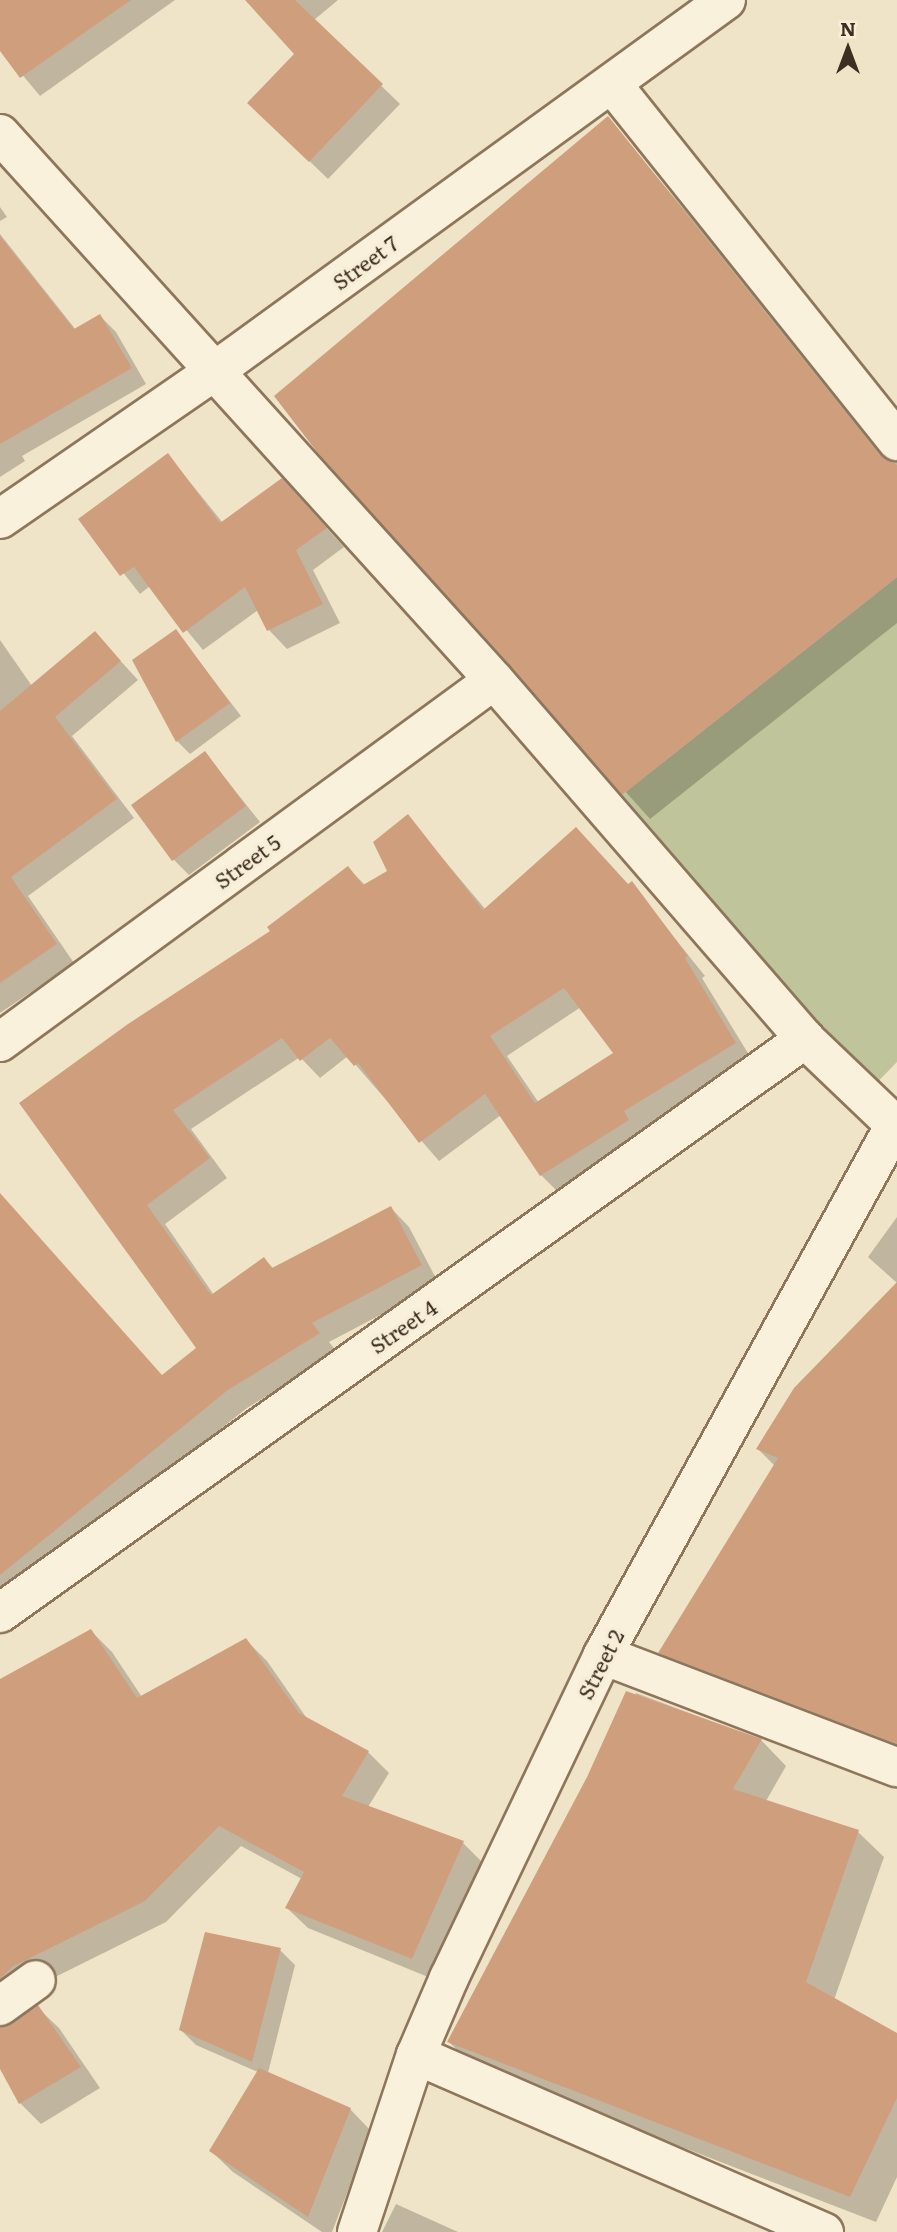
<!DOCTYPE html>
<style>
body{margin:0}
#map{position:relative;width:897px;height:2232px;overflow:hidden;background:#f0e4c8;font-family:Literata,serif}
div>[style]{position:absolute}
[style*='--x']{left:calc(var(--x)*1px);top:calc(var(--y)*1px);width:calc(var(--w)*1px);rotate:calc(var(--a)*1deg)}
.cemetery>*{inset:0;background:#bfc49a}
.shadow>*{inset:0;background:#0003}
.building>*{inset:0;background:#cf9f7d}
.roads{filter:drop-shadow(2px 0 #8d765c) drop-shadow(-2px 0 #8d765c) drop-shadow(0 2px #8d765c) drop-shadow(0 -2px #8d765c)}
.minor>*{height:38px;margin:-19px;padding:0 19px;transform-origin:19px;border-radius:19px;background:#faf1dc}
span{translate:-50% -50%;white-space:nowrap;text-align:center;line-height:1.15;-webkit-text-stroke:7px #f7eed8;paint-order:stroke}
.street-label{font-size:21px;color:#3d2e20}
.north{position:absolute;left:813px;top:14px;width:70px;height:70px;-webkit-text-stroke:5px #f7eed8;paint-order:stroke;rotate:0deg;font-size:19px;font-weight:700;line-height:28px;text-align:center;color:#3d2e20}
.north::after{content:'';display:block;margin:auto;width:24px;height:32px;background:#3d2e20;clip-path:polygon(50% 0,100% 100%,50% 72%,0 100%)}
</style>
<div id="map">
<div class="cemetery">
<i style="clip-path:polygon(897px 577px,897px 1062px,858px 1102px,608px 806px)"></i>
</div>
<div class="shadow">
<i style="clip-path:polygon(0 0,175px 0,40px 96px,0 48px)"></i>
<i style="clip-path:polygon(250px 0,338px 0,314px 20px,400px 104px,328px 179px,268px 121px,296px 54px)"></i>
<i style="clip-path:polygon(608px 119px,897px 462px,897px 623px,650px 819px,319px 451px)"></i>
<i style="clip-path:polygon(0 207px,7px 217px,0 221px)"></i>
<i style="clip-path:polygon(0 234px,76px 330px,100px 316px,116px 332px,146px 384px,22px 456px,25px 461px,0 477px)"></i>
<i style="clip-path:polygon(168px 455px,223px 523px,300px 499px,344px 547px,313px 570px,340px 623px,287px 649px,269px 630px,258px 610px,203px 650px,150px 586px,140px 594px,81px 519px)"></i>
<i style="clip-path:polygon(176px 631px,241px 716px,190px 754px,177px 741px,135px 660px)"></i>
<i style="clip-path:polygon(95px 633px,138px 680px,72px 736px,134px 818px,28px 896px,74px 963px,0 1013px,0 640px,32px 686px)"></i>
<i style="clip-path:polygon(205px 753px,260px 822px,189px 875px,173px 859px)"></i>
<i style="clip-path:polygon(evenodd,408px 817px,486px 910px,631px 884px,705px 976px,702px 978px,754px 1063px,641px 1131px,647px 1139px,560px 1194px,541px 1175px,501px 1115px,439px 1161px,348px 1056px,320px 1078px,300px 1057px,191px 1129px,227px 1178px,165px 1224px,214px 1295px,264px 1259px,274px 1269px,391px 1208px,409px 1227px,439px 1284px,329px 1342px,337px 1352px,247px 1408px,0 1604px,0 1223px,163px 1377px,198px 1349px,22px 1104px,272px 932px,348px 868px,366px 886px,390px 871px,408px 817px,581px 1007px,615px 1054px,539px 1103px,507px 1056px,581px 1007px)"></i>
<i style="clip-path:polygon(897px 1217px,897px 1283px,868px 1257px)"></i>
<i style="clip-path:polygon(897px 1285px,897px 1756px,683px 1675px,660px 1652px,775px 1466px,758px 1449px)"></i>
<i style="clip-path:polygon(91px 1631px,112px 1652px,142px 1697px,246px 1640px,267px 1661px,308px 1720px,368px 1752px,389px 1773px,368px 1807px,463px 1843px,484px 1864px,433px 1979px,308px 1928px,287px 1908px,302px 1879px,241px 1846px,166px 1922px,33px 1988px,1px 2018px,1px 2030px,38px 2008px,59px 2028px,100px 2088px,41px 2124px,20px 2103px,0 2065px,0 1683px)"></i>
<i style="clip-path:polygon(636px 1693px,761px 1740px,786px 1766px,766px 1801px,858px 1832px,884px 1857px,834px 2000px,897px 2034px,897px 2177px,876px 2222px,475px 2067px,449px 2042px)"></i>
<i style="clip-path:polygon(280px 1950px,295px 1965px,268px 2073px,350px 2109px,371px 2131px,332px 2232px,322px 2232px,233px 2172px,211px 2151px,258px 2072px,196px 2045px,181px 2030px)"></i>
<i style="clip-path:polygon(396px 2204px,458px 2232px,382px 2232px)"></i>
</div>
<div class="building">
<i style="clip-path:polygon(0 0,131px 0,20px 78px,0 51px)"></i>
<i style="clip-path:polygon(245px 0,295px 0,383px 84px,309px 162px,247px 103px,294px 54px)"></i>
<i style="clip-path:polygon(608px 116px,880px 455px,897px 465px,897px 577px,622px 795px,317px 452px,274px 396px)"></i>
<i style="clip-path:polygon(0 236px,74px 329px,100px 314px,132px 368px,0 444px)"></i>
<i style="clip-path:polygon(168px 453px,220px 523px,282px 478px,327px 528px,296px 550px,323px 604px,267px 631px,245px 587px,183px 633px,134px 567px,120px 576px,78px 519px)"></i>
<i style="clip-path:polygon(176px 629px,230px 703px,176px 742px,132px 660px)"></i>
<i style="clip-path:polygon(95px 631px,121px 661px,55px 717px,117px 799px,11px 877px,57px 944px,0 983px,0 711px)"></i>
<i style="clip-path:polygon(205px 751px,246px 806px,172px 861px,131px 805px)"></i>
<i style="clip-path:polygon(evenodd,408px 814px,483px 910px,576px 827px,628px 884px,632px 881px,688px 956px,685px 958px,736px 1043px,624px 1111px,629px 1120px,540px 1176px,485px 1094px,419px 1143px,358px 1063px,354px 1066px,330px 1038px,300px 1061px,282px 1038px,173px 1110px,210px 1158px,147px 1205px,211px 1295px,264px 1257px,272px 1268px,391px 1206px,422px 1265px,312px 1323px,320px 1333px,228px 1390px,0 1575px,0 1193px,162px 1375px,196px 1348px,19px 1103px,128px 1024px,270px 931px,267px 927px,348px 866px,363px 885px,387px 871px,373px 842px,408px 814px,564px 988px,613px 1053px,535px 1103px,490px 1036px,564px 988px)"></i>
<i style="clip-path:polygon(897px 1282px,897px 1744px,658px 1653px,778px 1458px,756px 1449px,794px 1388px)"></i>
<i style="clip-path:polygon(91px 1629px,137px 1698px,246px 1638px,299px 1713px,369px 1751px,342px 1796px,464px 1841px,412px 1959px,285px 1908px,304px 1872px,219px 1826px,145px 1901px,12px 1967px,0 1979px,0 1679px)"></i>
<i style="clip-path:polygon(626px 1691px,762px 1739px,733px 1789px,859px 1830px,806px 1982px,897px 2033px,897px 2098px,850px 2197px,447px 2042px,587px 1777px)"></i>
<i style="clip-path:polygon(205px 1932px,281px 1948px,252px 2062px,179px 2030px)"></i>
<i style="clip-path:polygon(38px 2005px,81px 2067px,19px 2104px,0 2069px,0 2027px)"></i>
<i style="clip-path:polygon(259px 2068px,351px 2108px,308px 2217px,209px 2151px)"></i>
</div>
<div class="roads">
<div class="minor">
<i style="--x:612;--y:84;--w:457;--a:51.4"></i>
<i style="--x:0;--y:134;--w:736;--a:47.86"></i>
<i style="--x:494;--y:680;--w:475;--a:49.1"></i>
<i style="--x:805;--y:1039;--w:127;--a:43.7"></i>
<i style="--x:0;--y:519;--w:257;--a:-34.6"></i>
<i style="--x:212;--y:373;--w:635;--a:-35.97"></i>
<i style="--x:0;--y:1042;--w:612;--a:-36.23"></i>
<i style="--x:0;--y:1613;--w:989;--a:-35.49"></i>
<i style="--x:603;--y:1655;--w:315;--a:20.9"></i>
<i style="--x:0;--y:2006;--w:44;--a:-35.8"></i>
<i style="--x:416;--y:2055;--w:445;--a:23.5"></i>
<i style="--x:357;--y:2232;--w:187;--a:-71.6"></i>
<i style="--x:416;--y:2055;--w:84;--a:-66.8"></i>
<i style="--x:449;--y:1978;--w:358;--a:-64.5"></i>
<i style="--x:603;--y:1655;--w:610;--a:-61.16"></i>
</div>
</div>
<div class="street-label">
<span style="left:365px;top:262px;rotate:-36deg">Street 7</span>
<span style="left:247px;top:861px;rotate:-36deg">Street 5</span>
<span style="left:403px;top:1326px;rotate:-35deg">Street 4</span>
<span style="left:600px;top:1664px;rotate:-63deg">Street 2</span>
</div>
<div class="north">N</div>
</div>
